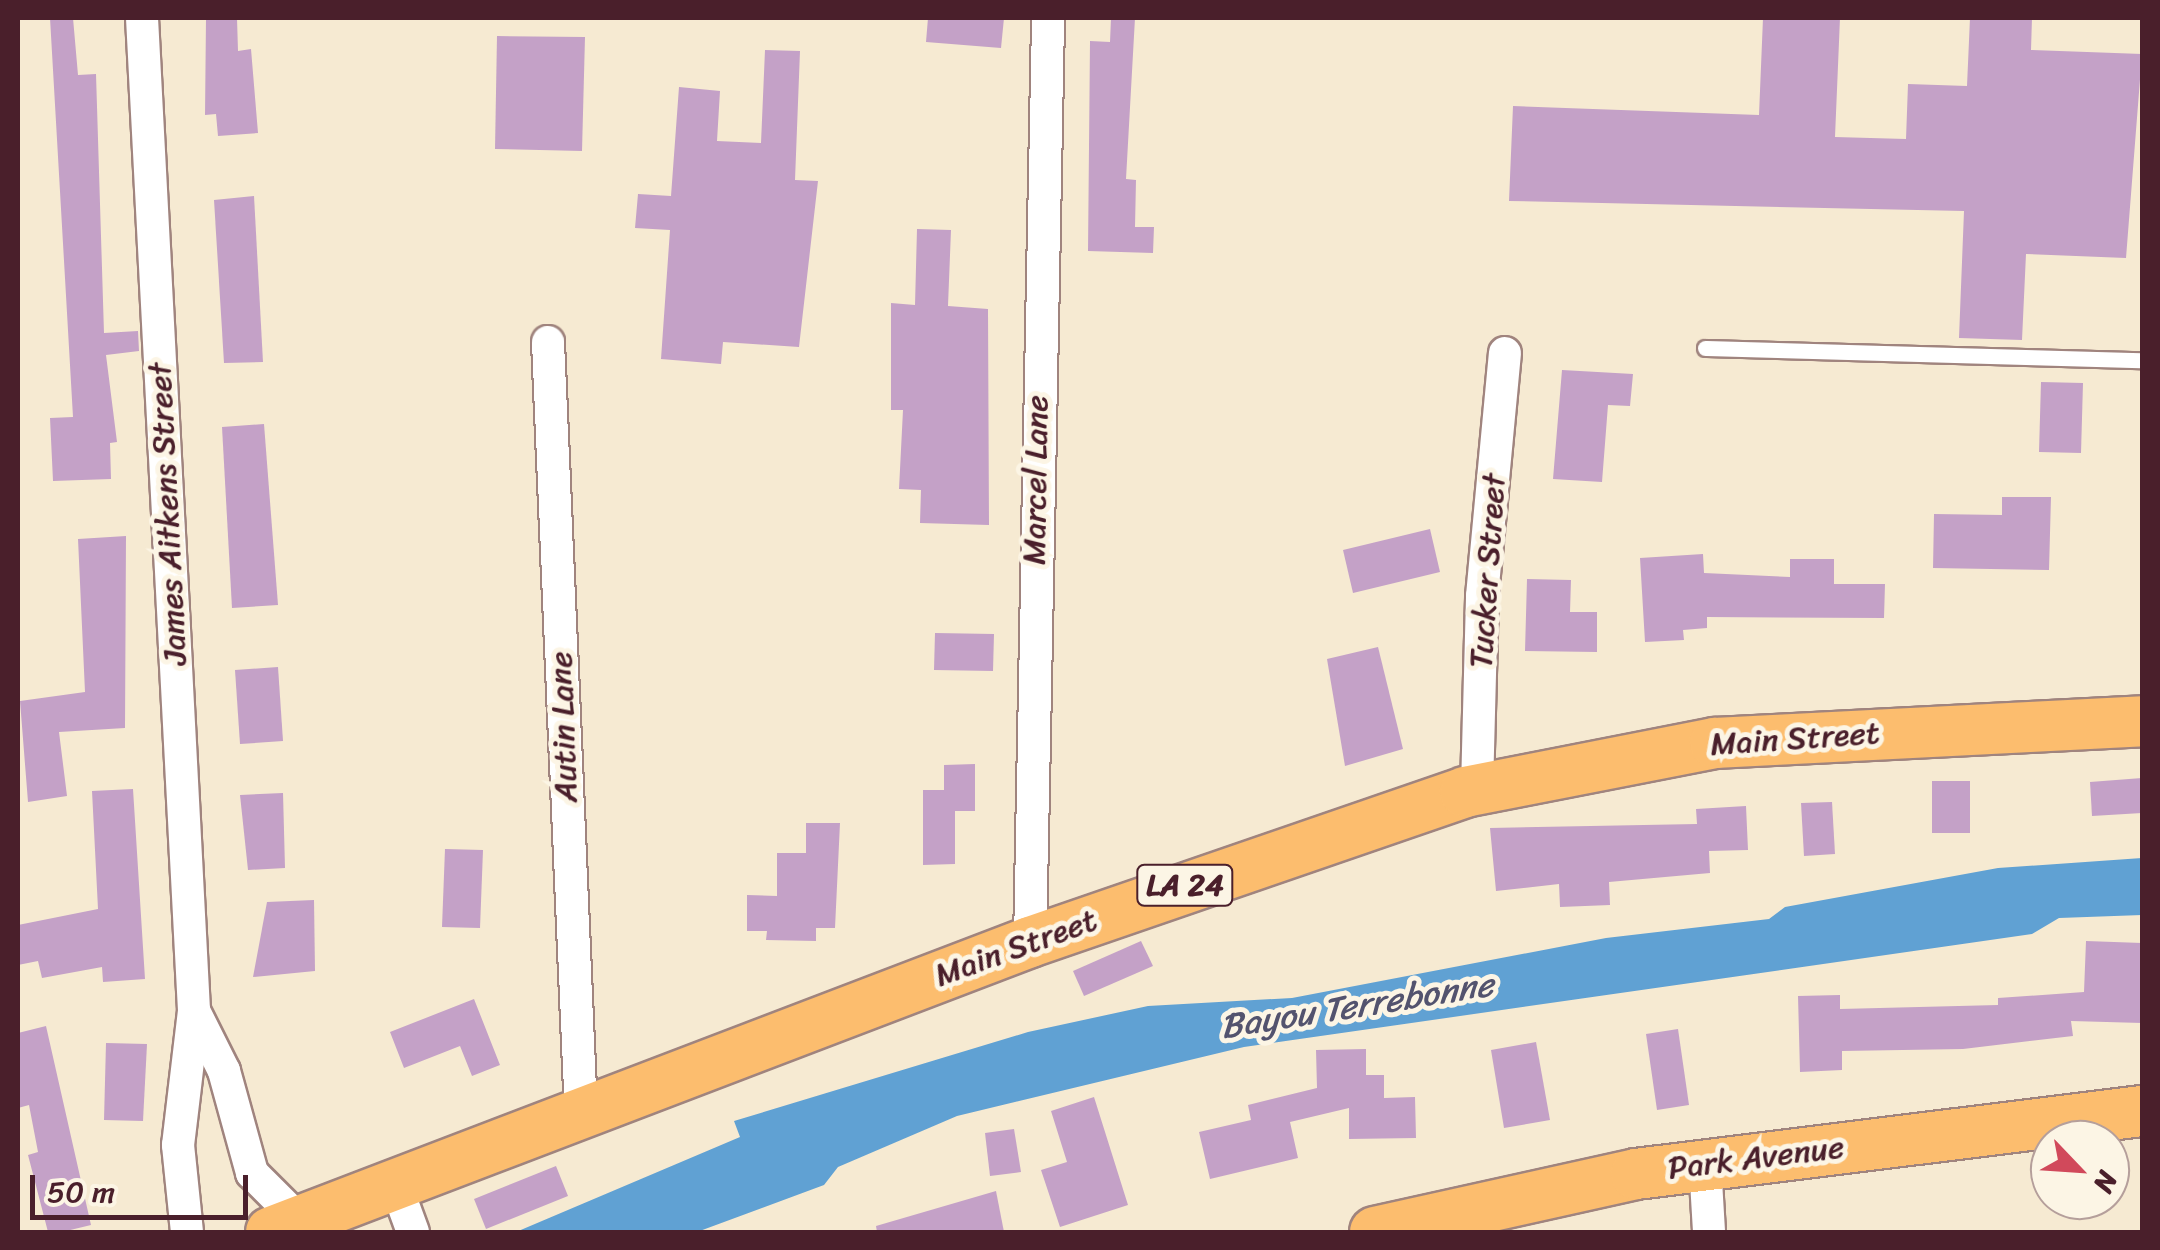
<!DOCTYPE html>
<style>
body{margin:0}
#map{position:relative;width:2160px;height:1250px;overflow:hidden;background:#f6ead2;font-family:Sriracha,sans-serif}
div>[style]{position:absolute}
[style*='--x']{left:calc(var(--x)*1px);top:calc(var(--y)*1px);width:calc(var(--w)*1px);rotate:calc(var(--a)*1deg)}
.water>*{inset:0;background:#60a1d3}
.building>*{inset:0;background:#c4a1c7}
.roads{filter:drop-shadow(2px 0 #a0847e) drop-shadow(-2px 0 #a0847e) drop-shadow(0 2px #a0847e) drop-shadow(0 -2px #a0847e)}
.lane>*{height:15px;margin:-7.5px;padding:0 7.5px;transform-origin:7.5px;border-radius:7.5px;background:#fff}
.street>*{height:32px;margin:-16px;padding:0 16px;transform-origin:16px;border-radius:16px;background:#fff}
.primary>*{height:50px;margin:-25px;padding:0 25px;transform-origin:25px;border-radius:25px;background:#fcbd6e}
span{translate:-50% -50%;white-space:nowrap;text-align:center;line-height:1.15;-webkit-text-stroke:10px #fcf5e5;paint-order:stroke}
.shield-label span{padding:2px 8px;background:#fcf5e5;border:2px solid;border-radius:8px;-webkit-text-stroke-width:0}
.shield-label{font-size:30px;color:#4a1f2b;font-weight:700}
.street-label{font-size:32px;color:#4a1f2b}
.water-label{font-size:35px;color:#53536e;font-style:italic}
.frame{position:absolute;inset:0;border:20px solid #4a1f2b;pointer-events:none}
.north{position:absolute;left:2030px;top:1120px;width:100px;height:100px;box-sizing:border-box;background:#fcf5e5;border:2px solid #b59f9b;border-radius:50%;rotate:115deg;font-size:28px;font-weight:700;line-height:40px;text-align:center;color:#4a1f2b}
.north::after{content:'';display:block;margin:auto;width:35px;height:45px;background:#d1495b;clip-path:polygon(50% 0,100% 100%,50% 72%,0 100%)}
.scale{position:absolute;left:30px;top:1175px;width:218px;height:45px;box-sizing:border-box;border:5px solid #4a1f2b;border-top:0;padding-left:12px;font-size:30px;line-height:35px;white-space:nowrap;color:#4a1f2b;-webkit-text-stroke:8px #fcf5e5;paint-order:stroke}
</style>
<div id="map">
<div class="water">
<i style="clip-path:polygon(2142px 858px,2142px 915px,2059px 918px,2032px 934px,1244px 1047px,957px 1116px,838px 1167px,824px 1185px,697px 1232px,516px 1232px,740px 1137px,734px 1121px,1028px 1032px,1148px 1006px,1292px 998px,1606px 938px,1769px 919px,1785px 907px,1998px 868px)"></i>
</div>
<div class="building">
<i style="clip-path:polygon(50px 18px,73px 18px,78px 75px,96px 74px,104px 333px,138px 331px,139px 351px,106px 355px,117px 442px,110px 443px,111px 479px,53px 481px,50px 418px,73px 417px)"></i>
<i style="clip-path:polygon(206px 18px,237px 18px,238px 51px,251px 49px,258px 133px,218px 136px,216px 114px,205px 115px)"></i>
<i style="clip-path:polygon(928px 18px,1004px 18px,1001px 48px,926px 42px)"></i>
<i style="clip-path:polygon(1111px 18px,1135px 18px,1126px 179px,1136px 180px,1135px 227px,1154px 227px,1153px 253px,1088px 251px,1090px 41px,1110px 42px)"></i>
<i style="clip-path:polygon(1763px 18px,1840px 18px,1835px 137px,1906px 139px,1908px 84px,1967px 86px,1970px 18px,2032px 18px,2031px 50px,2142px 54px,2126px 258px,2026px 254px,2022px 340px,1959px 338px,1964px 211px,1509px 201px,1513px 106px,1759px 115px)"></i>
<i style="clip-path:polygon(497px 36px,585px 37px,582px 151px,495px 149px)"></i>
<i style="clip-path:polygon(765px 50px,800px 51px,795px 180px,818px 181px,799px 347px,723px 342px,721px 364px,661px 359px,670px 230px,635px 228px,638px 194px,671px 196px,679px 87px,720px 91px,717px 141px,761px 143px)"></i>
<i style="clip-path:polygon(254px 196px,263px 362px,224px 363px,214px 200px)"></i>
<i style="clip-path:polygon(917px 229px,951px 230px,948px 306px,988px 309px,989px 525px,920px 523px,921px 490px,899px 489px,903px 410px,891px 410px,891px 303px,915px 305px)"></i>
<i style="clip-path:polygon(1562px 370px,1633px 374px,1630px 406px,1608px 405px,1602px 482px,1553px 479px)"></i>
<i style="clip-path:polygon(2041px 382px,2083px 383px,2081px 453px,2039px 452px)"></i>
<i style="clip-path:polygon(264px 424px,278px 605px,232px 608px,222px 427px)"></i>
<i style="clip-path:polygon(2002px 497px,2051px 497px,2049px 570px,1933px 568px,1934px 514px,2002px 515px)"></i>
<i style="clip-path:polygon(1430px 529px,1440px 572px,1353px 593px,1343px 550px)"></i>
<i style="clip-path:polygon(126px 536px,125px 728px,59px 732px,67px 796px,28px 802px,20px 701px,85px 692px,78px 539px)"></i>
<i style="clip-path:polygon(1703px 554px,1704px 573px,1790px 577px,1790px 559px,1834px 559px,1834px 584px,1885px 584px,1884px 618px,1707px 617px,1707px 628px,1683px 630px,1684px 640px,1645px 642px,1640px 558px)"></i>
<i style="clip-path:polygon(1527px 579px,1571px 580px,1570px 612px,1597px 612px,1597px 652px,1525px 651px)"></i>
<i style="clip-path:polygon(935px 633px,994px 634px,993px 671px,934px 670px)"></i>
<i style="clip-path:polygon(1378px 647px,1403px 749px,1345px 766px,1327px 659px)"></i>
<i style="clip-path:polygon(278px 667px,283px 741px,240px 744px,235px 670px)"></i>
<i style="clip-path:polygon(975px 764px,975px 811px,955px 811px,955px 864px,923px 865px,923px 790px,944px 790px,944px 765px)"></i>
<i style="clip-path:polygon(2142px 778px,2142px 813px,2092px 816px,2090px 782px)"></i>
<i style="clip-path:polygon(1932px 781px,1970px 781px,1970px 833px,1932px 833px)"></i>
<i style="clip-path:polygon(133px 789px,145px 979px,103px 982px,102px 967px,42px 978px,38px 961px,18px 965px,18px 925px,98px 909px,92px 791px)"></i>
<i style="clip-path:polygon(283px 793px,285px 868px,248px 870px,240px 795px)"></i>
<i style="clip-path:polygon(1832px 802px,1835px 854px,1804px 856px,1801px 803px)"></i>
<i style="clip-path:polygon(1746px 806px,1748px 850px,1709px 851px,1710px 873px,1609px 882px,1610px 905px,1560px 907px,1559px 884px,1496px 891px,1490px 828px,1697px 824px,1696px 809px)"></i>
<i style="clip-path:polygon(806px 823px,840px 823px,835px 928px,816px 928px,816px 941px,766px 940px,767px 931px,747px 931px,747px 895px,777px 896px,777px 853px,806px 853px)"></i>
<i style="clip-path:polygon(445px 849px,483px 850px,480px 928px,442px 927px)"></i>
<i style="clip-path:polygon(314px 900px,315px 971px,253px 977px,267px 902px)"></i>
<i style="clip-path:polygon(1141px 941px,1153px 966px,1084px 996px,1073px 971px)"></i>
<i style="clip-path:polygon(2086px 941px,2142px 943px,2142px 1023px,2071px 1021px,2073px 1036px,1963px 1049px,1842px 1051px,1842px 1070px,1800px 1072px,1798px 996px,1840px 995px,1840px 1009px,1998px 1005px,1998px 998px,2084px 992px)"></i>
<i style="clip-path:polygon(474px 999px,500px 1065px,472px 1076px,460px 1046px,404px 1068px,390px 1032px)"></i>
<i style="clip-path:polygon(46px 1026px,91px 1225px,62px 1232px,48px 1232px,28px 1155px,38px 1152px,29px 1105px,18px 1108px,18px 1033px)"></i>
<i style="clip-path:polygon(1678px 1029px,1689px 1105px,1657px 1110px,1646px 1034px)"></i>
<i style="clip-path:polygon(1536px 1042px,1550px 1120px,1504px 1128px,1491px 1050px)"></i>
<i style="clip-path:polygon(106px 1043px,147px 1044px,143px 1121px,104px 1120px)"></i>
<i style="clip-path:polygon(1366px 1049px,1366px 1075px,1384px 1075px,1384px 1098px,1415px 1097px,1416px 1138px,1349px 1139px,1349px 1108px,1290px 1122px,1298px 1158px,1210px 1179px,1199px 1132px,1251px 1120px,1248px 1105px,1317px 1088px,1316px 1050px)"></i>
<i style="clip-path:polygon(1094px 1097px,1128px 1205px,1060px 1227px,1041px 1170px,1067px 1162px,1051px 1111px)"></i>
<i style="clip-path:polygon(1014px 1129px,1021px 1172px,990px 1176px,985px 1133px)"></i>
<i style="clip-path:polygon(556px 1166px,568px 1196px,486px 1229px,474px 1199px)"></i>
<i style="clip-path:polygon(996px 1191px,1004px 1232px,877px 1232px,876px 1226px)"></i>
</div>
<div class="roads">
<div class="lane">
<i style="--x:1705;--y:348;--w:437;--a:1.6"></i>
</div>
<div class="street">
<i style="--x:142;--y:18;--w:994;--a:87"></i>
<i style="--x:194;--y:1011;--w:135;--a:96.8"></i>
<i style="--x:178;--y:1145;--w:87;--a:84.1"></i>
<i style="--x:548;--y:342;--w:771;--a:87.55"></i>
<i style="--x:1477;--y:789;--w:193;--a:-88.5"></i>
<i style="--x:1482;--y:596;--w:244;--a:-84.6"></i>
<i style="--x:1030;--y:942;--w:924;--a:-88.88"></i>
<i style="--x:194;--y:1011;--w:67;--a:63.4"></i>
<i style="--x:224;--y:1071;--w:106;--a:74.6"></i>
<i style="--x:252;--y:1173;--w:66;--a:45"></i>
<i style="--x:1705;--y:1164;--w:68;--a:86.6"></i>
<i style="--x:394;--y:1180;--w:55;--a:69.9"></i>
</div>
<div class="primary">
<i style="--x:271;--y:1232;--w:813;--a:-20.91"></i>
<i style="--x:1030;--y:942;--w:460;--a:-19"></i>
<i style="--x:1465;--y:792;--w:255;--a:-11.1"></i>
<i style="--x:1715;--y:743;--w:428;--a:-2.9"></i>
<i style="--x:1375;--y:1232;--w:267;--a:-12.5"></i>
<i style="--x:1636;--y:1174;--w:510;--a:-7.1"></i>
</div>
</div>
<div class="shield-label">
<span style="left:1185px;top:885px">LA 24</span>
</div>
<div class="street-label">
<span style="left:1036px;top:480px;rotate:-89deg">Marcel Lane</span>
<span style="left:168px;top:514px;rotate:-93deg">James Aitkens Street</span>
<span style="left:1488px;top:571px;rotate:-86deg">Tucker Street</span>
<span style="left:564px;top:727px;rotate:-92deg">Autin Lane</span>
<span style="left:1795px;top:739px;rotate:-4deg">Main Street</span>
<span style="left:1016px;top:948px;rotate:-20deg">Main Street</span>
<span style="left:1756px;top:1158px;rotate:-7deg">Park Avenue</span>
</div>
<div class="water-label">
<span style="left:1357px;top:1005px;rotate:-9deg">Bayou Terrebonne</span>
</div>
<div class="frame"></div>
<div class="north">N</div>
<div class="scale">50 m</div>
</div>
